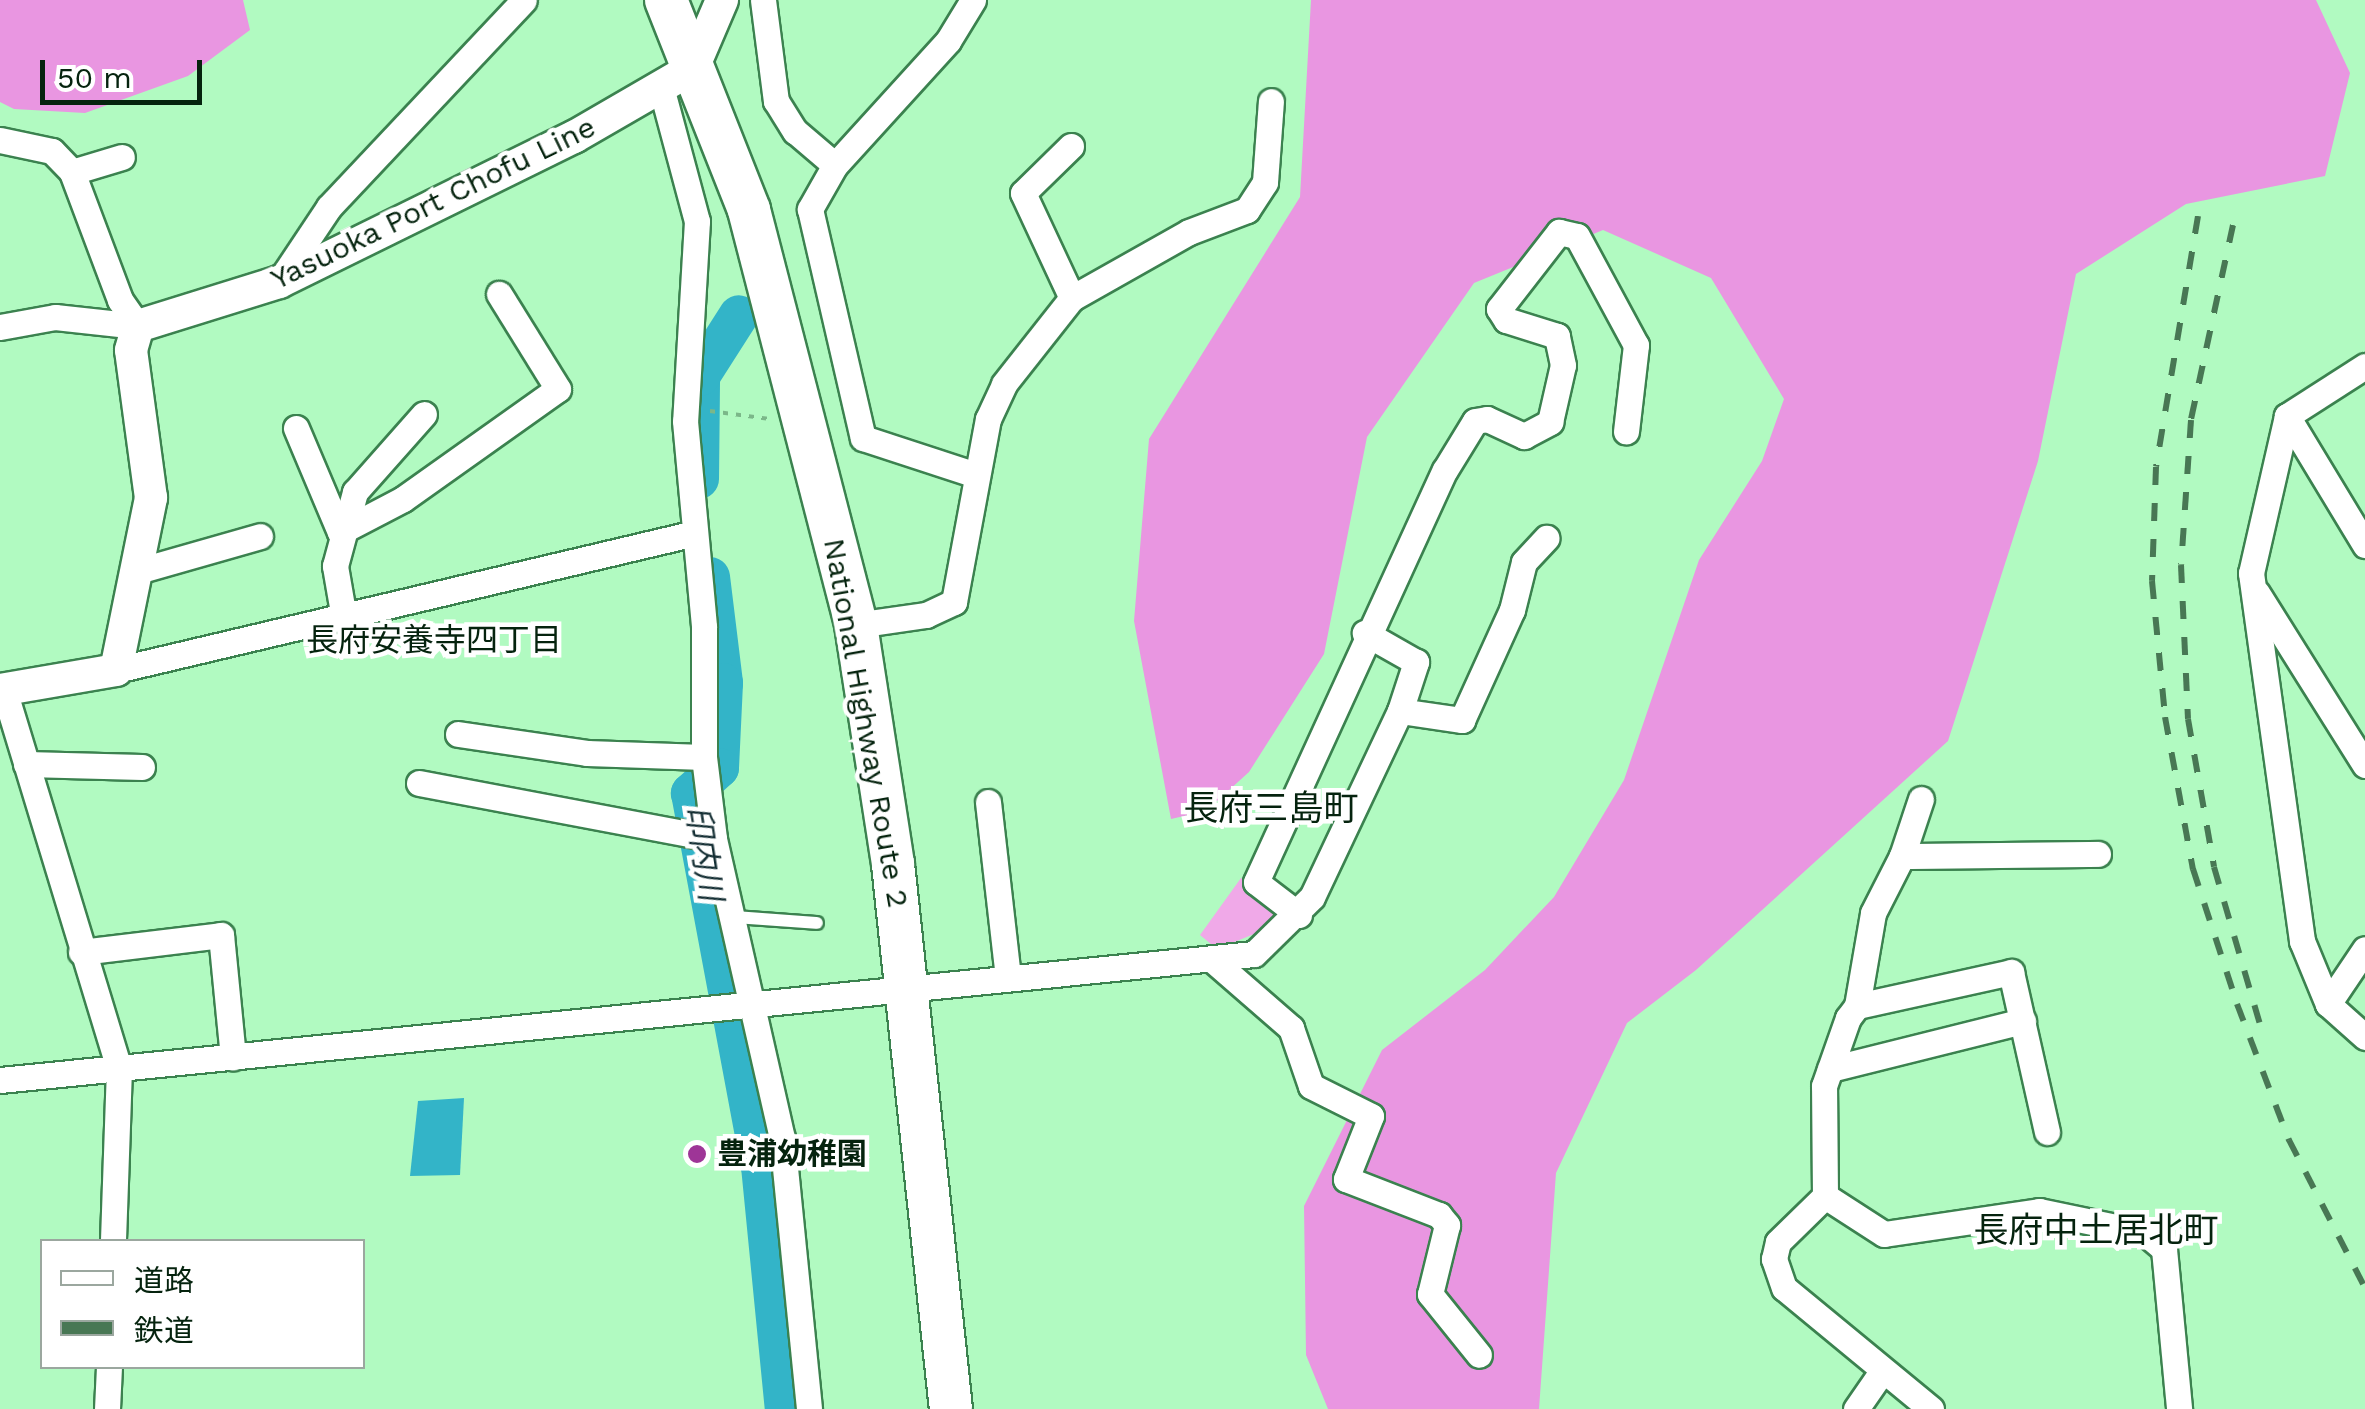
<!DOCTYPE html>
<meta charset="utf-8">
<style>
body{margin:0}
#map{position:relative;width:2365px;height:1409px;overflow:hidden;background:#b1fac1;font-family:"Work Sans","Noto Sans JP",sans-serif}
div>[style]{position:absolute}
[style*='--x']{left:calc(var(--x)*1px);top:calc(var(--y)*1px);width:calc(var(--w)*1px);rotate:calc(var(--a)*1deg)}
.green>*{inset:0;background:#f0a9e8}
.forest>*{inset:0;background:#e996e1}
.water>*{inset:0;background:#33b4c8}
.river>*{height:40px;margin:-20px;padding:0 20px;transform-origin:20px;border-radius:20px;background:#33b4c8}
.path>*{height:4px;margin-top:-2px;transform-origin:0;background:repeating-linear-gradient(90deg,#7bb789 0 5px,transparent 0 13px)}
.roads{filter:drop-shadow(2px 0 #3b824f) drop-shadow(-2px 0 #3b824f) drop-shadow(0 2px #3b824f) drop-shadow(0 -2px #3b824f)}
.lane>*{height:12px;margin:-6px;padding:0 6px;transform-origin:6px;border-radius:6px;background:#fff}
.street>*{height:25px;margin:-12.5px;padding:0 12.5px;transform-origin:12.5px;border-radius:12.5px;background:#fff}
.secondary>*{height:32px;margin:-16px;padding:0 16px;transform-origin:16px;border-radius:16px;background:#fff}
.highway>*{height:42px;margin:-21px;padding:0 21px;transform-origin:21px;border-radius:21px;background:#fff}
.rail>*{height:6px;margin-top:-3px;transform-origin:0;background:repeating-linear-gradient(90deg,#487754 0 18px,transparent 0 36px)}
.dots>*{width:28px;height:28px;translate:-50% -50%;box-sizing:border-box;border:5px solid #fff;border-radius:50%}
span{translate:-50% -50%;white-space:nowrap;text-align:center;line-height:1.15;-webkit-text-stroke:9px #fff;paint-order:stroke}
.street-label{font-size:30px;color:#05230e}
.poi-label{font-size:30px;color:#05230e;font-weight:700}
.left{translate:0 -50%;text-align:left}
.neighbourhood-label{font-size:32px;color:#05230e}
.water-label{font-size:32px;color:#142e33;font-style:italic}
.quarter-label{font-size:35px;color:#05230e}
.legend{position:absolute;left:40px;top:1239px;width:325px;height:130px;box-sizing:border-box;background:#fff;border:2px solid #9ba79f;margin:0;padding:12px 18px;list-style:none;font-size:30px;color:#05230e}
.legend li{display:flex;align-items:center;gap:20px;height:50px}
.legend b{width:50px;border:2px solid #9ba79f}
.scale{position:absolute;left:40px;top:60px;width:162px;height:45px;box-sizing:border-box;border:5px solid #05230e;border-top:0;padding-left:12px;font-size:30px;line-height:35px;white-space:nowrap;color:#05230e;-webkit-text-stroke:8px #fff;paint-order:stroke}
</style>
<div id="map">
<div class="green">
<i style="clip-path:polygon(1241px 878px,1281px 905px,1279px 924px,1217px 949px,1200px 935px)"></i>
</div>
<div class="forest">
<i style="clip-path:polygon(0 0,243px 0,250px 30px,188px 76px,85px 113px,14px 109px,0 102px)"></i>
<i style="clip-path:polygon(1311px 0,2316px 0,2350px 73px,2325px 176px,2186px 204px,2076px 274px,2038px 461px,1948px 741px,1696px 970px,1627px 1023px,1556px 1173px,1539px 1409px,1328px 1409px,1306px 1355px,1304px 1206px,1382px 1050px,1485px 970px,1554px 897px,1624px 780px,1699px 560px,1762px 461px,1784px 399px,1711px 278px,1603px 230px,1474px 283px,1367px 437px,1324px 654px,1249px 772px,1206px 811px,1171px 819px,1134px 621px,1149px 439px,1300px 197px)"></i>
</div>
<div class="water">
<i style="clip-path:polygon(464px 1098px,460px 1175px,410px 1176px,418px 1101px)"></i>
</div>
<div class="river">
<i style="--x:699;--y:479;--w:103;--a:-89.4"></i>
<i style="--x:700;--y:376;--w:72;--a:-57.4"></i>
<i style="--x:710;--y:577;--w:107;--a:83"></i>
<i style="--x:723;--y:683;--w:85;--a:92.7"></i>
<i style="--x:719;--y:768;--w:38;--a:138"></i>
<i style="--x:691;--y:793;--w:380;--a:79.4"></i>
<i style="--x:761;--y:1166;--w:244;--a:84.4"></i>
</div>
<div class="path">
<i style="--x:710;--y:411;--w:61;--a:7.6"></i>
</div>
<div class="roads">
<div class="lane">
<i style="--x:734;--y:917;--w:83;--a:4.1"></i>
</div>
<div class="street">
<i style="--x:763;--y:0;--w:102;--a:82.7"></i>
<i style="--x:776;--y:101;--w:36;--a:58"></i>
<i style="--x:795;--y:131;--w:52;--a:40.4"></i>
<i style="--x:973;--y:0;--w:48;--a:121.4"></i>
<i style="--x:948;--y:41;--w:168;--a:132.3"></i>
<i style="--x:835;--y:165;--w:51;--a:119.6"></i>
<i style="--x:810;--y:209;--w:235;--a:77"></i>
<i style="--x:863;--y:438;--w:119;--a:18.1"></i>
<i style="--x:661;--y:87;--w:139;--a:75"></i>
<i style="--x:697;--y:221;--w:200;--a:93.4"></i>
<i style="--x:685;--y:421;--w:207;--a:84.7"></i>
<i style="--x:704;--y:627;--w:130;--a:90"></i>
<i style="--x:704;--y:757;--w:83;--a:83"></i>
<i style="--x:714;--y:839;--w:307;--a:77.2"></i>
<i style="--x:782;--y:1138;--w:272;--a:84.3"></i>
<i style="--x:0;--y:140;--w:53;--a:11.9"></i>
<i style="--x:52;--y:151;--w:29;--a:46"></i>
<i style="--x:72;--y:172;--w:137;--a:69.4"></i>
<i style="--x:120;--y:300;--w:32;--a:55"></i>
<i style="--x:1071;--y:146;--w:67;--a:135.6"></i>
<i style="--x:1023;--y:193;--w:116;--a:65"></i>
<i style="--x:72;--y:172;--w:52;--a:-16.7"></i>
<i style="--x:279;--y:282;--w:90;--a:-56.3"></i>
<i style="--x:329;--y:207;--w:284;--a:-46.7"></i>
<i style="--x:0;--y:327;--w:56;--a:-10.3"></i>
<i style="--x:55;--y:317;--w:83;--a:6.2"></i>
<i style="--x:2365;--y:366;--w:93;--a:147.3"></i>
<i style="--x:2287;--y:416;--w:161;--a:102.9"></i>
<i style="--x:2251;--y:573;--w:372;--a:82.1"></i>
<i style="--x:2302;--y:941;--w:68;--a:67.6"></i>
<i style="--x:2328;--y:1004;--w:50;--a:41.7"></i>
<i style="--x:2287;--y:416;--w:151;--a:58.8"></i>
<i style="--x:296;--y:428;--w:113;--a:67.1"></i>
<i style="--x:340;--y:532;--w:71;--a:-27.6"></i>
<i style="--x:403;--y:499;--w:190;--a:-35.4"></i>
<i style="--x:558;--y:389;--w:112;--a:-121.8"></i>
<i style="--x:134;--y:572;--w:131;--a:-15.9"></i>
<i style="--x:2257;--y:593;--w:203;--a:57.9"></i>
<i style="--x:344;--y:618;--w:53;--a:-99.8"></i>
<i style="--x:335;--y:566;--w:77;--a:-74.9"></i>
<i style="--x:355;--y:492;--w:104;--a:-48.5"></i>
<i style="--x:856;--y:625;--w:71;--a:-8.1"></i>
<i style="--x:926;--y:615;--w:31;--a:-25"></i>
<i style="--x:954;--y:602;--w:186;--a:-79.5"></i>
<i style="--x:988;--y:419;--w:38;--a:-65"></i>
<i style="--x:1004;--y:384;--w:110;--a:-51.7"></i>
<i style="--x:1072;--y:298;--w:134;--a:-29.4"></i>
<i style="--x:1189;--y:232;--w:62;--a:-20.8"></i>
<i style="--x:1247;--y:210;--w:33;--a:-57"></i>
<i style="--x:1265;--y:182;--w:81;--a:-85.8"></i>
<i style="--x:116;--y:670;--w:591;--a:-13.31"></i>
<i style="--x:4;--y:690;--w:395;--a:73.1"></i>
<i style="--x:119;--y:1068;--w:174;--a:92"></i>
<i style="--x:1400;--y:711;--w:63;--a:8.3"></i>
<i style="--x:1462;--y:720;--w:121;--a:-65.6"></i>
<i style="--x:1512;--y:610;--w:49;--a:-76"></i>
<i style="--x:1524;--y:562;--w:33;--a:-47"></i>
<i style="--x:458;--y:734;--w:130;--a:8.4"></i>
<i style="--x:587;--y:753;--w:117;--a:2"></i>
<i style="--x:26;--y:764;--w:116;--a:1.5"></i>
<i style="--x:419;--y:783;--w:300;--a:10.7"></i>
<i style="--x:988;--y:802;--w:176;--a:83.5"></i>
<i style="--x:1902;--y:856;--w:60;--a:-71.6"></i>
<i style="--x:1299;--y:915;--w:54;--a:-142.5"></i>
<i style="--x:1256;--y:882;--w:453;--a:-65.4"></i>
<i style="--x:1445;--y:470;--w:57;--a:-58.5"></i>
<i style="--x:1475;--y:421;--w:12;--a:-9"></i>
<i style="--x:1487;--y:419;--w:41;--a:24.7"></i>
<i style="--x:1524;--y:436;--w:30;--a:-28"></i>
<i style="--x:1550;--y:422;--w:58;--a:-77.2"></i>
<i style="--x:1563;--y:365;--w:30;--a:-102"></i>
<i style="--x:1557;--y:336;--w:53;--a:-162.6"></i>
<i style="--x:1506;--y:320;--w:13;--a:-122"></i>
<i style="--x:1499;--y:309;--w:98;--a:-52.1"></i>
<i style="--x:1559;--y:232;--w:18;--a:13"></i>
<i style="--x:1577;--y:236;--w:124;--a:61.6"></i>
<i style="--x:1636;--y:345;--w:87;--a:96.6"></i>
<i style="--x:81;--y:952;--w:141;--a:-6.9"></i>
<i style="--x:221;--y:935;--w:123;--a:84.4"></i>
<i style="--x:1215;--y:962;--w:101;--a:41"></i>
<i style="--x:1291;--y:1028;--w:61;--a:71"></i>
<i style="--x:1311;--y:1086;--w:67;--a:26.6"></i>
<i style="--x:1371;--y:1116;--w:68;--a:111.6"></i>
<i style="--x:1346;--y:1179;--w:100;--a:21.2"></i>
<i style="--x:1439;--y:1215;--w:13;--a:51"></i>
<i style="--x:1447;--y:1225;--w:71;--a:103.8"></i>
<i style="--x:1430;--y:1294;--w:78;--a:51.2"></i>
<i style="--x:2328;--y:1004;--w:66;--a:-56.1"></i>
<i style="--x:1857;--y:1006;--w:94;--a:-80.2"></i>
<i style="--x:1873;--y:913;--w:64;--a:-63"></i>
<i style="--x:1902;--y:856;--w:196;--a:-0.6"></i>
<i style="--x:1830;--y:1069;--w:199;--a:-14"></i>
<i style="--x:0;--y:1080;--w:1260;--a:-5.74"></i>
<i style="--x:1254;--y:954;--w:81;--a:-44.5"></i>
<i style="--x:1312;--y:897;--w:206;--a:-64.7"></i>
<i style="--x:1400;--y:711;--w:52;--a:-71.9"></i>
<i style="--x:1416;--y:662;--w:59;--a:-150.4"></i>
<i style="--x:1825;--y:1196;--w:70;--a:32.8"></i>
<i style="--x:1884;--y:1234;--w:157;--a:-8.4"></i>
<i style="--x:2039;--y:1211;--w:108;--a:11.7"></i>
<i style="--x:2145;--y:1233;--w:25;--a:40"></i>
<i style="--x:2164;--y:1249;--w:161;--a:84.6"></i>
<i style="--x:107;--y:1409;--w:43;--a:-87.3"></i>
<i style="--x:1856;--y:1409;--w:47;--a:-55.3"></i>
<i style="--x:1931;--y:1409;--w:190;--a:-140.5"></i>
<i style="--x:1784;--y:1288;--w:31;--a:-109"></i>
<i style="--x:1774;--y:1259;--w:17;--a:-77"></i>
<i style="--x:1778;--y:1242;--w:66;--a:-44.4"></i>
<i style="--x:1825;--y:1196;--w:110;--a:-90.5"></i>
<i style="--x:1824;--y:1086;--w:72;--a:-70.6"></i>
<i style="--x:1848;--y:1018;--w:15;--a:-53"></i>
<i style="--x:1857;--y:1006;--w:158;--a:-12.4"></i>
<i style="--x:2011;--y:972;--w:164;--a:77.3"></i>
</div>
<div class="secondary">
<i style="--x:0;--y:690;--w:118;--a:-9.8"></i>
<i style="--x:116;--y:670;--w:176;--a:-78.5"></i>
<i style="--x:151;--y:498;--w:149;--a:-97.7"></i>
<i style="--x:131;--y:350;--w:25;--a:-74"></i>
<i style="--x:138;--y:326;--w:148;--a:-17.3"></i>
<i style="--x:279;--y:282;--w:329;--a:-26.2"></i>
<i style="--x:574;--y:137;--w:138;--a:-30.1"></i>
<i style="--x:693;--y:68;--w:74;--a:-66.9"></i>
</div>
<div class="highway">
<i style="--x:666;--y:0;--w:226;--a:68.4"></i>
<i style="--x:749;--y:210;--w:429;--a:75.5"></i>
<i style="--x:856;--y:625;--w:242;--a:81.2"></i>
<i style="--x:893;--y:864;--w:548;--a:83.93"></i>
</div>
</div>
<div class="rail">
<i style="--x:2198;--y:216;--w:254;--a:99.5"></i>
<i style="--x:2156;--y:467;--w:114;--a:92"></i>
<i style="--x:2152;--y:581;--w:137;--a:84.5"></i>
<i style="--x:2165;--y:717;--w:155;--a:79.6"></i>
<i style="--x:2193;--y:869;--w:142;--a:71.9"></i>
<i style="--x:2237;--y:1004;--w:146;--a:69.1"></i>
<i style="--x:2289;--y:1140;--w:166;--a:62.8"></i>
<i style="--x:2233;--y:225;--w:199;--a:102.2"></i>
<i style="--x:2191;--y:420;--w:145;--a:93.9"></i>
<i style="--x:2181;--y:565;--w:154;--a:87.4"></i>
<i style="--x:2188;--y:719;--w:150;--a:80"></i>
<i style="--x:2214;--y:867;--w:171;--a:73.7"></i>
</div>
<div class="dots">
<i style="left:697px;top:1154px;background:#9e3597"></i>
</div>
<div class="street-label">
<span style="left:433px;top:203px;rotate:-26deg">Yasuoka Port Chofu Line</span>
<span style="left:866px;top:723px;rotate:80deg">National Highway Route 2</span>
</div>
<div class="poi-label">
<span class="left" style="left:717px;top:1154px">豊浦幼稚園</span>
</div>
<div class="neighbourhood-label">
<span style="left:434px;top:640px">長府安養寺四丁目</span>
</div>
<div class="water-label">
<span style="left:704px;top:853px;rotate:81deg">印内川</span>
</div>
<div class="quarter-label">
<span style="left:1271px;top:808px">長府三島町</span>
<span style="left:2096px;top:1230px">長府中土居北町</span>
</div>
<ul class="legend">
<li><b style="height:12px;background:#fff"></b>道路</li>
<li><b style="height:12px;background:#487754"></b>鉄道</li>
</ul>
<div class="scale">50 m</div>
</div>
